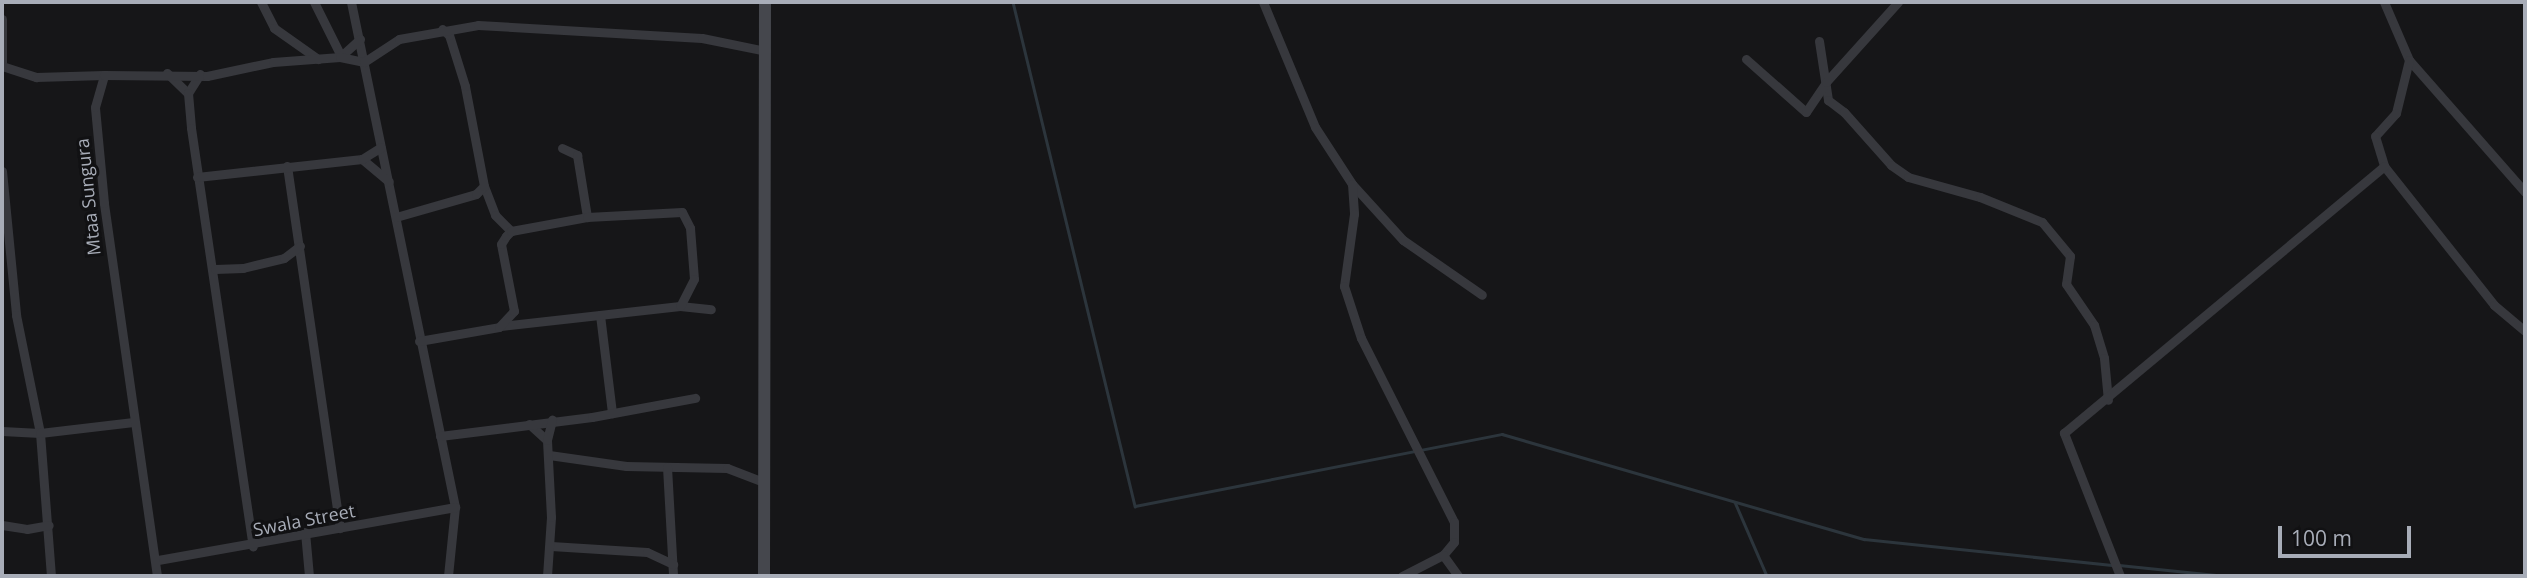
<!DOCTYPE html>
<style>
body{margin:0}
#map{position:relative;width:2527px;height:578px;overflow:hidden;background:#161618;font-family:"Open Sans",sans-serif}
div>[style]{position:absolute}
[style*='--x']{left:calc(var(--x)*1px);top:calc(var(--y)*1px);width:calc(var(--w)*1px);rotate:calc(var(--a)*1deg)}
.stream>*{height:2.5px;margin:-1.25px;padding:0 1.25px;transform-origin:1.25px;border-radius:1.25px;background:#2c353c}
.street>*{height:9px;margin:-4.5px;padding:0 4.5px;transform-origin:4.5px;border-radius:4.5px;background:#37383d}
.secondary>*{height:12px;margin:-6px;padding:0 6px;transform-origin:6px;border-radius:6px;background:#45474d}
span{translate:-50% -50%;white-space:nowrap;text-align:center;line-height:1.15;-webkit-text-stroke:6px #111113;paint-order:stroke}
.street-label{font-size:18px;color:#a8adb8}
.frame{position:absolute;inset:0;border:4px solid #a8adb8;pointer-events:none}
.scale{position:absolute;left:2278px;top:526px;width:133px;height:32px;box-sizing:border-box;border:4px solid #a8adb8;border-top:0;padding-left:9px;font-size:21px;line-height:24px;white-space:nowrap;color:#a8adb8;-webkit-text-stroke:5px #111113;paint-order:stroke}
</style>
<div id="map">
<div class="stream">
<i style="--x:1013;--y:2;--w:519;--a:76.39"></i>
<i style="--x:1135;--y:506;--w:374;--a:-11.1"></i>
<i style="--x:1502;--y:434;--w:377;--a:16.2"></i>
<i style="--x:1864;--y:539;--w:249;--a:6"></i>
<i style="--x:1735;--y:502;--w:81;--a:66.6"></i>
<i style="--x:2119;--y:565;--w:107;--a:5.9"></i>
</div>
<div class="street">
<i style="--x:261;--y:2;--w:29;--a:63"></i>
<i style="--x:274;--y:28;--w:54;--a:35.2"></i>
<i style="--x:314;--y:2;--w:60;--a:63.4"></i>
<i style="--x:351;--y:2;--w:516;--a:78.36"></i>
<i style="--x:455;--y:507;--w:69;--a:95.8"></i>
<i style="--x:1263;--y:2;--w:135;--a:67.4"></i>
<i style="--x:1315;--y:127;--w:68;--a:57"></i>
<i style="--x:1352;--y:184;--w:76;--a:47.7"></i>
<i style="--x:1403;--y:240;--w:96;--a:34.8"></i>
<i style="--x:2384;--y:2;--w:63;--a:66.7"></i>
<i style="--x:2409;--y:60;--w:176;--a:48.7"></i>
<i style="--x:2;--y:19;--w:43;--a:90"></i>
<i style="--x:1819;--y:41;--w:60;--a:81.3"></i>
<i style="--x:1828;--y:100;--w:20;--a:37"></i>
<i style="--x:1844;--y:112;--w:71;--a:48.4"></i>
<i style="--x:1891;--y:165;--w:21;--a:35"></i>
<i style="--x:1908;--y:177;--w:75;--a:15.5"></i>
<i style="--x:1980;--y:197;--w:67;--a:22"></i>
<i style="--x:2042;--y:222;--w:44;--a:50.5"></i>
<i style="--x:2070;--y:256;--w:28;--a:98"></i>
<i style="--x:2066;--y:284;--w:50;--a:55.7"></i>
<i style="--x:2094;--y:325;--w:34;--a:73"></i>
<i style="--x:2104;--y:358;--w:42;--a:84.6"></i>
<i style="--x:340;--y:57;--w:27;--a:-42"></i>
<i style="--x:1746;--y:59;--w:80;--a:41.5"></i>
<i style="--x:1806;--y:112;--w:36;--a:-56"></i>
<i style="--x:1826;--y:82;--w:108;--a:-48"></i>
<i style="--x:2409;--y:60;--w:55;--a:103.8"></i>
<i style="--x:2396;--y:113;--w:31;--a:132"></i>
<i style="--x:2375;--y:136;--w:31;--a:73"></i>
<i style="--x:2384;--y:166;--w:177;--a:51.6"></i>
<i style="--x:2494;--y:305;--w:40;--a:40"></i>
<i style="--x:2;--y:66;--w:36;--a:18"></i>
<i style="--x:36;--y:77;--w:68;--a:-1.7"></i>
<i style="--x:167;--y:73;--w:29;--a:44"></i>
<i style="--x:200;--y:74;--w:22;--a:122"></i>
<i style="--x:188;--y:93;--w:35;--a:85"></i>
<i style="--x:191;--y:128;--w:423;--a:81.6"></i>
<i style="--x:562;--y:148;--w:17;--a:25"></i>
<i style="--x:577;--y:155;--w:63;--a:80.8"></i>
<i style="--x:362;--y:159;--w:35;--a:40"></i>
<i style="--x:287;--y:166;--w:366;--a:81.7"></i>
<i style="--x:2;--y:171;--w:145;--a:84.4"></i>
<i style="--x:16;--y:315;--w:120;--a:78.5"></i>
<i style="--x:40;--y:433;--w:143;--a:85.6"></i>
<i style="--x:197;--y:177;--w:166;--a:-6.2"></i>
<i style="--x:362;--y:159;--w:22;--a:-32"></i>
<i style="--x:1352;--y:184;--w:30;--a:86"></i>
<i style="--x:1354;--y:214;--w:73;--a:97.9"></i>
<i style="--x:1344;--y:286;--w:55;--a:71.9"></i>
<i style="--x:1361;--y:338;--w:206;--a:63.2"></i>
<i style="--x:1454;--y:522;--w:20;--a:90"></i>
<i style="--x:1454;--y:542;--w:17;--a:130"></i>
<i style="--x:484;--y:186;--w:31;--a:69"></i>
<i style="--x:495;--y:215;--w:23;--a:45"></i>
<i style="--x:396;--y:217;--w:83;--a:-16"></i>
<i style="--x:476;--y:194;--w:11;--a:-45"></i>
<i style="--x:484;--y:186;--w:102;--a:-100.8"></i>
<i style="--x:465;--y:86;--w:53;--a:-107.4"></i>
<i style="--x:449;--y:35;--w:9;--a:-139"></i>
<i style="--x:215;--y:269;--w:28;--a:-2"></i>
<i style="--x:243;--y:268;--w:42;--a:-13.7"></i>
<i style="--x:284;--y:258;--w:20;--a:-37"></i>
<i style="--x:600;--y:315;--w:99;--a:83"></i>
<i style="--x:501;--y:326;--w:180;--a:-6.4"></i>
<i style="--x:680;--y:306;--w:31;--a:6"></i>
<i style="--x:419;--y:341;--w:81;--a:-9.9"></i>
<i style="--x:499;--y:327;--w:22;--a:-47"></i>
<i style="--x:514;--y:311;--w:68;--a:-101"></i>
<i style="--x:501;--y:244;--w:9;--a:-58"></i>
<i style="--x:506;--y:236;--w:7;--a:-45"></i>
<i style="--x:511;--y:231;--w:77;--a:-10.4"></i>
<i style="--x:587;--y:217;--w:95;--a:-3"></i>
<i style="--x:682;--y:212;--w:18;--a:63"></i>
<i style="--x:690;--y:228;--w:51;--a:85.5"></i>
<i style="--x:694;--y:279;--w:30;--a:117"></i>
<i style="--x:529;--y:424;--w:24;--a:42"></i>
<i style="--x:2;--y:431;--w:38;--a:3"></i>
<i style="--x:40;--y:433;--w:94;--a:-6.7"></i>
<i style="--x:440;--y:436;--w:153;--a:-7.1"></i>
<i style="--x:592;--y:417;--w:105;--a:-10.5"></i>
<i style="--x:549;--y:455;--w:78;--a:8.1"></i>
<i style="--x:626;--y:466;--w:101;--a:1.1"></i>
<i style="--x:727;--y:468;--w:40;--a:21"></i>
<i style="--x:667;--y:467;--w:109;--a:86.8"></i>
<i style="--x:2;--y:525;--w:25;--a:9"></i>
<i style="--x:27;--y:529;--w:22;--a:-10"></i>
<i style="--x:305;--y:532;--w:44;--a:84.8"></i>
<i style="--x:551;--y:546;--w:96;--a:3.6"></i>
<i style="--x:647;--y:552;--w:29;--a:25"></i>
<i style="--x:158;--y:560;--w:302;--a:-10.1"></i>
<i style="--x:157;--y:576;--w:377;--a:-98.1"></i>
<i style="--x:104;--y:203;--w:96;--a:-95.4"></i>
<i style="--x:95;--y:107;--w:33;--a:-74"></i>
<i style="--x:104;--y:75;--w:103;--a:0.6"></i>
<i style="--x:207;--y:76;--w:67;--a:-12"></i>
<i style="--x:273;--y:62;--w:67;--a:-4.3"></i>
<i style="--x:340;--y:57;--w:25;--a:12"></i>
<i style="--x:364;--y:62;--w:42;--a:-33.3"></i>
<i style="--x:399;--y:39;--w:80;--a:-10"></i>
<i style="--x:478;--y:25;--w:224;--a:3.3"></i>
<i style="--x:702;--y:38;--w:65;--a:11.5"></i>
<i style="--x:547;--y:576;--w:59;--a:-86.1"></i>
<i style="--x:551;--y:517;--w:77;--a:-93"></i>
<i style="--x:547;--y:440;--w:21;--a:-76"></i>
<i style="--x:1402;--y:576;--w:46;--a:-27.1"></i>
<i style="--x:1443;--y:555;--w:26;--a:54"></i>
<i style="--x:2120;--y:576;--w:154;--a:-111.4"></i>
<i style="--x:2064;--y:433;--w:417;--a:-39.8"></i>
</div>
<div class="secondary">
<i style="--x:764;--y:576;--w:574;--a:-89.9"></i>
</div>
<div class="street-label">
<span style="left:88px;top:197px;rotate:-96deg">Mtaa Sungura</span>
<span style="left:304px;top:520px;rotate:-11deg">Swala Street</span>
</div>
<div class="frame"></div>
<div class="scale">100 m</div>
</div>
